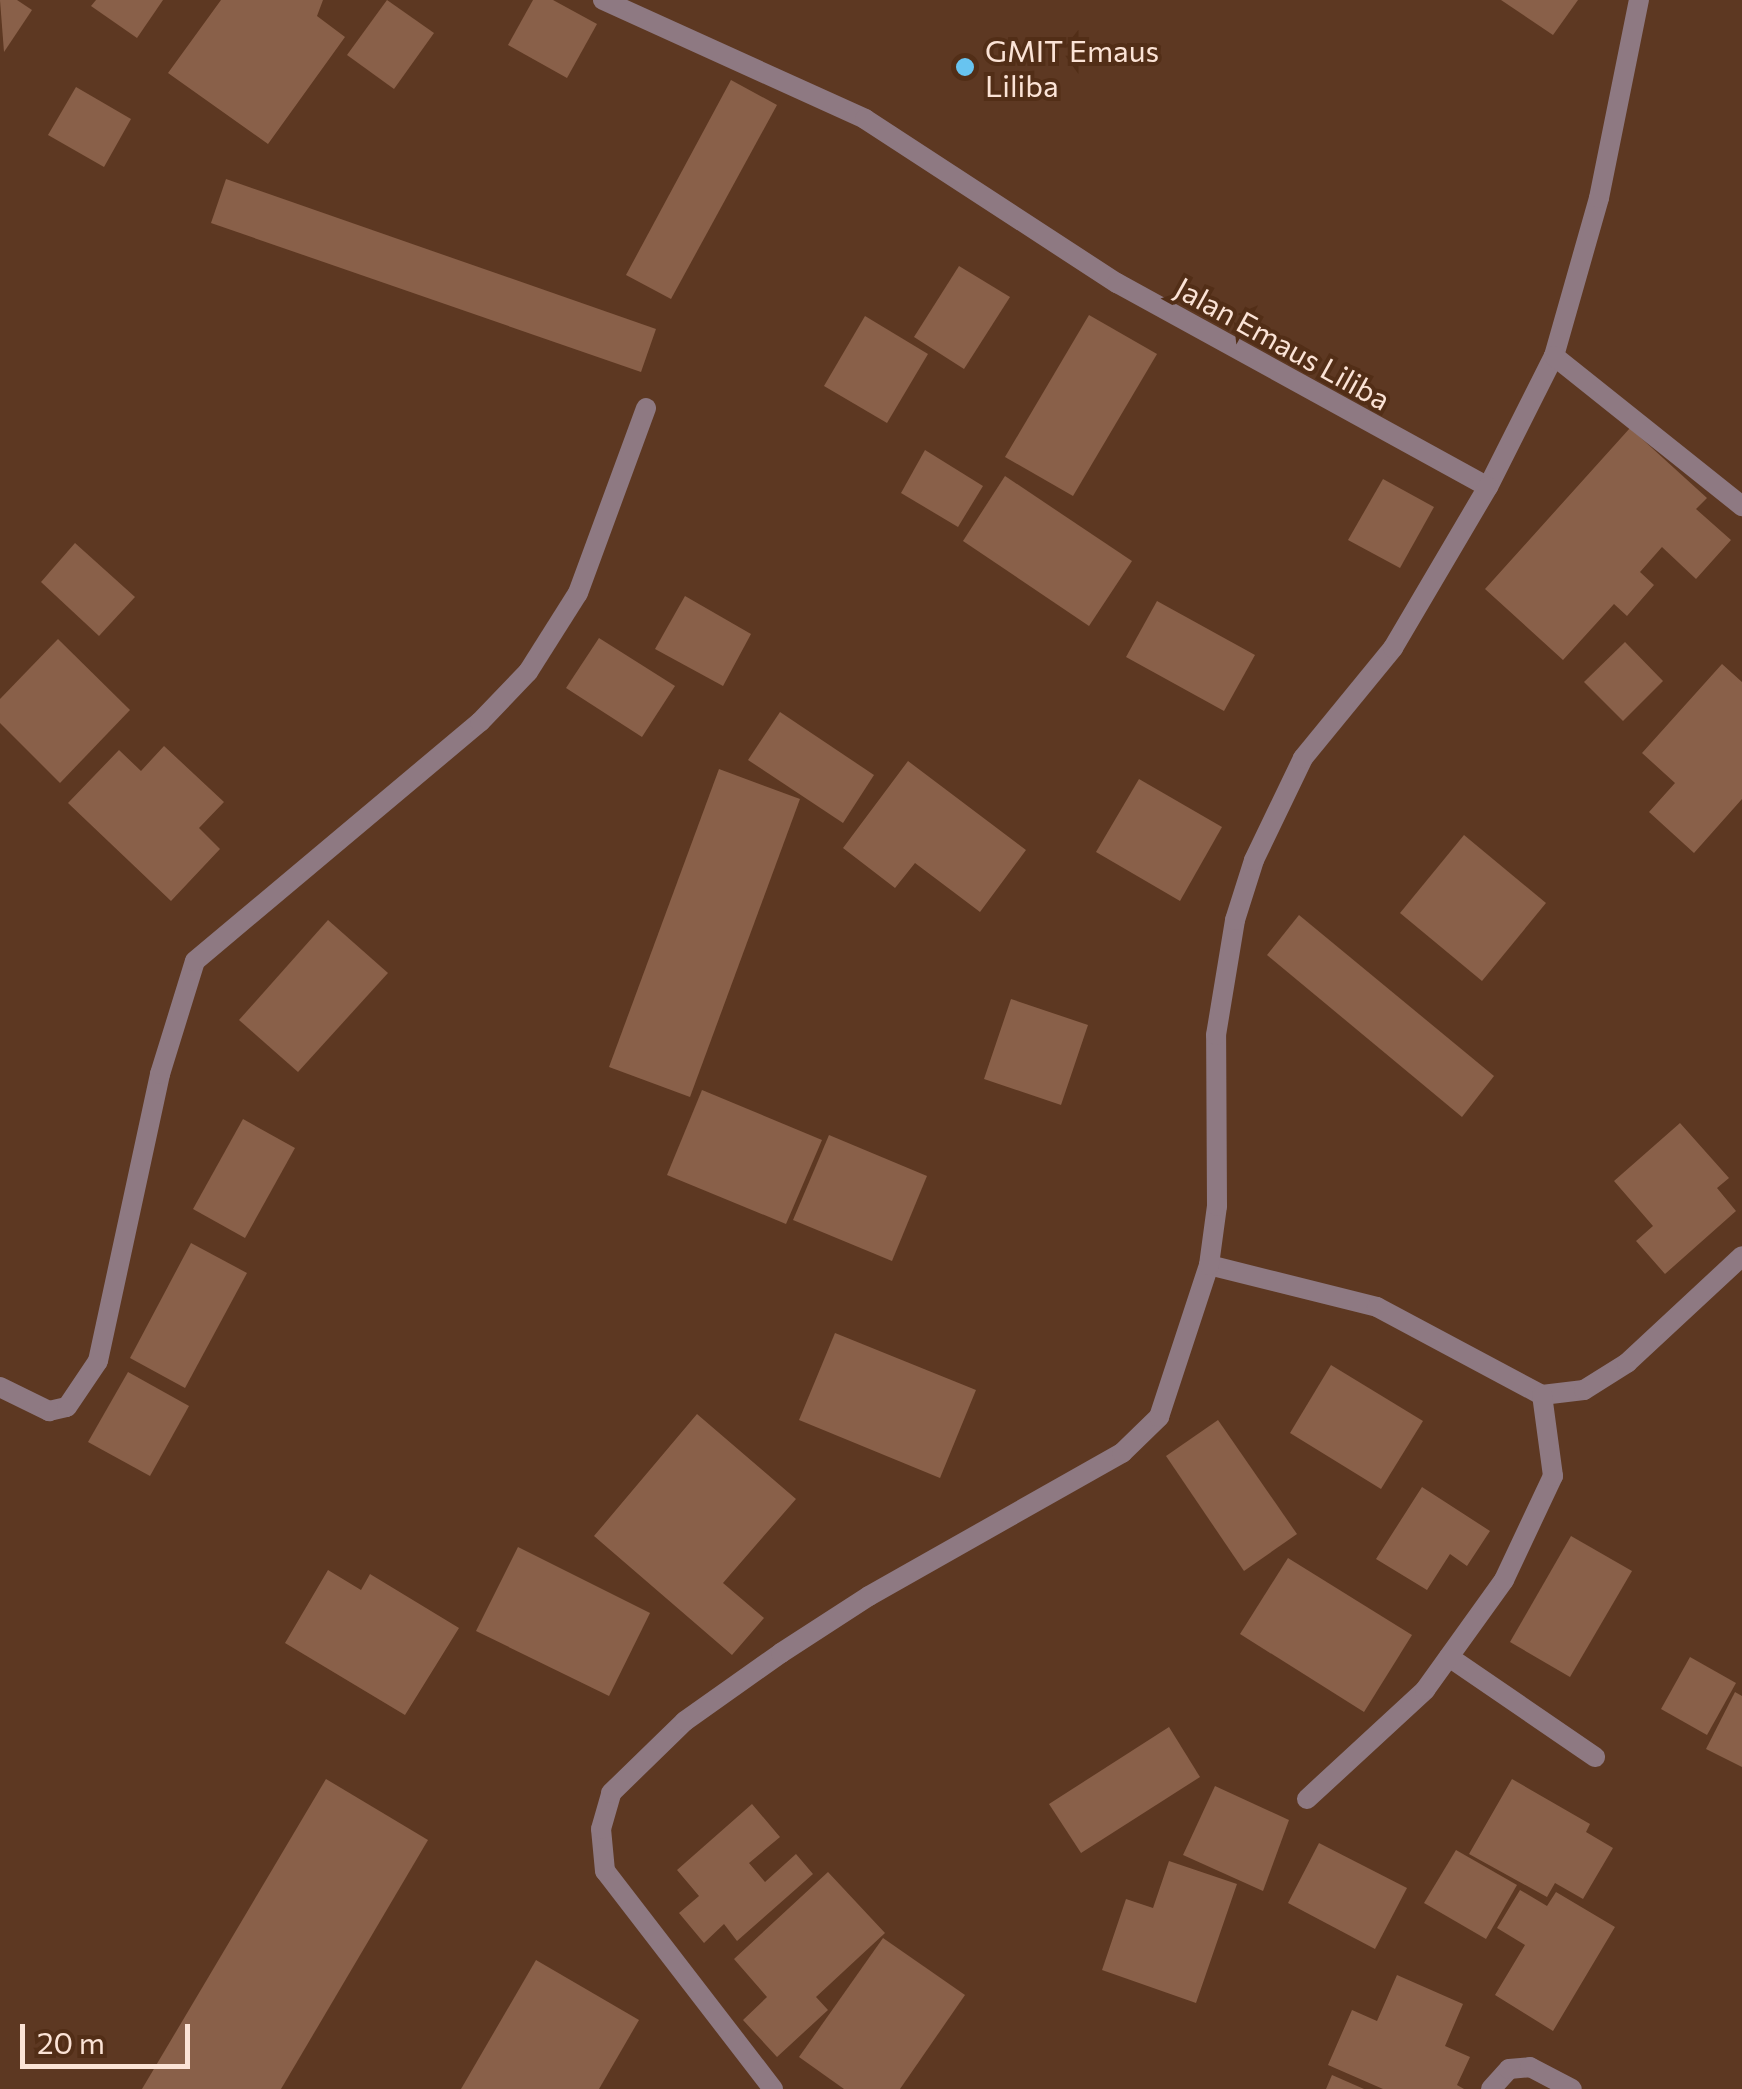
<!DOCTYPE html>
<style>
body{margin:0}
#map{position:relative;width:1742px;height:2089px;overflow:hidden;background:#5d3822;font-family:Commissioner,sans-serif}
div>[style]{position:absolute}
[style*='--x']{left:calc(var(--x)*1px);top:calc(var(--y)*1px);width:calc(var(--w)*1px);rotate:calc(var(--a)*1deg)}
.building>*{inset:0;background:#896049}
.street>*{height:20px;margin:-10px;padding:0 10px;transform-origin:10px;border-radius:10px;background:#8e7982}
.dots>*{width:28px;height:28px;translate:-50% -50%;box-sizing:border-box;border:5px solid #522e17;border-radius:50%}
span{translate:-50% -50%;white-space:nowrap;text-align:center;line-height:1.15;-webkit-text-stroke:8px #522e17;paint-order:stroke}
.poi-label{font-size:30px;color:#fbe3d6}
.left{translate:0 -50%;text-align:left}
.street-label{font-size:30px;color:#fbe3d6}
.scale{position:absolute;left:20px;top:2024px;width:170px;height:45px;box-sizing:border-box;border:5px solid #fbe3d6;border-top:0;padding-left:12px;font-size:30px;line-height:35px;white-space:nowrap;color:#fbe3d6;-webkit-text-stroke:8px #522e17;paint-order:stroke}
</style>
<div id="map">
<div class="building">
<i style="clip-path:polygon(0 0,17px 0,32px 10px,4px 52px)"></i>
<i style="clip-path:polygon(96px 0,163px 0,137px 38px,91px 6px)"></i>
<i style="clip-path:polygon(221px 0,323px 0,317px 16px,345px 37px,268px 144px,168px 73px)"></i>
<i style="clip-path:polygon(387px 0,434px 33px,394px 89px,347px 55px)"></i>
<i style="clip-path:polygon(533px 0,553px 0,597px 24px,567px 78px,508px 45px)"></i>
<i style="clip-path:polygon(1501px 0,1578px 0,1553px 35px)"></i>
<i style="clip-path:polygon(731px 80px,777px 105px,671px 299px,626px 275px)"></i>
<i style="clip-path:polygon(76px 87px,131px 119px,104px 167px,48px 135px)"></i>
<i style="clip-path:polygon(226px 179px,656px 329px,641px 372px,211px 223px)"></i>
<i style="clip-path:polygon(959px 266px,1010px 297px,964px 369px,914px 337px)"></i>
<i style="clip-path:polygon(1089px 315px,1157px 354px,1073px 496px,1005px 457px)"></i>
<i style="clip-path:polygon(865px 316px,928px 354px,887px 423px,824px 386px)"></i>
<i style="clip-path:polygon(1630px 428px,1707px 498px,1696px 509px,1731px 540px,1696px 579px,1662px 547px,1640px 572px,1654px 585px,1627px 616px,1614px 604px,1563px 660px,1485px 589px)"></i>
<i style="clip-path:polygon(925px 450px,983px 486px,958px 527px,901px 493px)"></i>
<i style="clip-path:polygon(1005px 476px,1132px 561px,1089px 626px,963px 541px)"></i>
<i style="clip-path:polygon(1383px 479px,1434px 507px,1400px 568px,1348px 540px)"></i>
<i style="clip-path:polygon(75px 543px,135px 597px,99px 636px,41px 582px)"></i>
<i style="clip-path:polygon(685px 596px,751px 634px,723px 686px,655px 649px)"></i>
<i style="clip-path:polygon(1157px 601px,1255px 655px,1224px 711px,1126px 657px)"></i>
<i style="clip-path:polygon(599px 638px,675px 686px,642px 737px,566px 688px)"></i>
<i style="clip-path:polygon(58px 639px,130px 710px,60px 783px,0 723px,0 699px)"></i>
<i style="clip-path:polygon(1625px 642px,1663px 681px,1623px 721px,1584px 682px)"></i>
<i style="clip-path:polygon(1722px 664px,1742px 682px,1742px 799px,1694px 853px,1649px 812px,1675px 783px,1642px 753px)"></i>
<i style="clip-path:polygon(780px 712px,874px 775px,843px 823px,748px 760px)"></i>
<i style="clip-path:polygon(164px 746px,224px 802px,199px 828px,220px 849px,171px 901px,68px 803px,119px 750px,141px 771px)"></i>
<i style="clip-path:polygon(908px 761px,1026px 850px,980px 912px,915px 863px,895px 888px,843px 848px)"></i>
<i style="clip-path:polygon(719px 769px,800px 799px,690px 1097px,609px 1067px)"></i>
<i style="clip-path:polygon(1139px 779px,1222px 827px,1180px 901px,1096px 852px)"></i>
<i style="clip-path:polygon(1464px 835px,1546px 903px,1482px 981px,1400px 913px)"></i>
<i style="clip-path:polygon(1299px 915px,1494px 1076px,1462px 1117px,1267px 955px)"></i>
<i style="clip-path:polygon(328px 920px,388px 973px,298px 1072px,239px 1020px)"></i>
<i style="clip-path:polygon(1011px 999px,1088px 1025px,1061px 1105px,984px 1079px)"></i>
<i style="clip-path:polygon(702px 1090px,822px 1140px,786px 1224px,667px 1175px)"></i>
<i style="clip-path:polygon(243px 1119px,295px 1148px,245px 1238px,193px 1209px)"></i>
<i style="clip-path:polygon(1680px 1123px,1729px 1178px,1717px 1188px,1736px 1211px,1665px 1274px,1636px 1241px,1653px 1226px,1614px 1181px)"></i>
<i style="clip-path:polygon(829px 1135px,927px 1176px,892px 1261px,793px 1220px)"></i>
<i style="clip-path:polygon(191px 1243px,247px 1273px,185px 1388px,130px 1358px)"></i>
<i style="clip-path:polygon(835px 1333px,976px 1390px,940px 1478px,799px 1420px)"></i>
<i style="clip-path:polygon(1331px 1365px,1423px 1421px,1381px 1489px,1290px 1433px)"></i>
<i style="clip-path:polygon(128px 1372px,189px 1406px,150px 1476px,88px 1442px)"></i>
<i style="clip-path:polygon(697px 1414px,796px 1499px,723px 1583px,764px 1618px,732px 1655px,594px 1536px)"></i>
<i style="clip-path:polygon(1218px 1420px,1297px 1534px,1244px 1571px,1166px 1456px)"></i>
<i style="clip-path:polygon(1422px 1487px,1490px 1531px,1467px 1566px,1450px 1554px,1427px 1590px,1376px 1559px)"></i>
<i style="clip-path:polygon(1571px 1536px,1632px 1571px,1570px 1677px,1510px 1642px)"></i>
<i style="clip-path:polygon(518px 1547px,650px 1613px,609px 1696px,476px 1631px)"></i>
<i style="clip-path:polygon(1288px 1558px,1412px 1635px,1364px 1712px,1240px 1634px)"></i>
<i style="clip-path:polygon(328px 1570px,361px 1590px,370px 1574px,459px 1628px,405px 1715px,285px 1643px)"></i>
<i style="clip-path:polygon(1690px 1657px,1736px 1683px,1707px 1735px,1661px 1709px)"></i>
<i style="clip-path:polygon(1735px 1692px,1742px 1696px,1742px 1767px,1706px 1749px)"></i>
<i style="clip-path:polygon(1169px 1727px,1200px 1777px,1081px 1853px,1049px 1804px)"></i>
<i style="clip-path:polygon(326px 1779px,428px 1840px,281px 2089px,142px 2089px)"></i>
<i style="clip-path:polygon(1512px 1779px,1590px 1824px,1586px 1832px,1613px 1848px,1583px 1899px,1555px 1883px,1547px 1897px,1469px 1854px)"></i>
<i style="clip-path:polygon(1215px 1786px,1289px 1820px,1263px 1891px,1183px 1855px)"></i>
<i style="clip-path:polygon(752px 1804px,780px 1837px,749px 1863px,765px 1882px,796px 1854px,813px 1874px,737px 1941px,724px 1924px,704px 1943px,679px 1913px,699px 1896px,677px 1870px)"></i>
<i style="clip-path:polygon(1319px 1843px,1407px 1888px,1375px 1949px,1288px 1903px)"></i>
<i style="clip-path:polygon(1456px 1850px,1517px 1885px,1486px 1939px,1424px 1903px)"></i>
<i style="clip-path:polygon(1169px 1861px,1237px 1884px,1196px 2003px,1102px 1970px,1126px 1899px,1153px 1908px)"></i>
<i style="clip-path:polygon(828px 1872px,885px 1933px,816px 1997px,828px 2010px,777px 2057px,743px 2020px,767px 1997px,734px 1959px)"></i>
<i style="clip-path:polygon(1520px 1890px,1547px 1906px,1556px 1892px,1615px 1927px,1553px 2031px,1495px 1995px,1525px 1945px,1497px 1928px)"></i>
<i style="clip-path:polygon(883px 1938px,965px 1995px,900px 2089px,844px 2089px,799px 2057px)"></i>
<i style="clip-path:polygon(536px 1960px,639px 2020px,599px 2089px,461px 2089px)"></i>
<i style="clip-path:polygon(1397px 1975px,1463px 2004px,1445px 2046px,1470px 2057px,1457px 2085px,1464px 2089px,1383px 2089px,1328px 2065px,1352px 2010px,1377px 2021px)"></i>
<i style="clip-path:polygon(1332px 2075px,1364px 2089px,1326px 2089px)"></i>
</div>
<div class="street">
<i style="--x:603;--y:0;--w:288;--a:24.4"></i>
<i style="--x:865;--y:119;--w:301;--a:33.1"></i>
<i style="--x:1117;--y:283;--w:423;--a:28.8"></i>
<i style="--x:1488;--y:487;--w:147;--a:-63.3"></i>
<i style="--x:1554;--y:356;--w:164;--a:-74.1"></i>
<i style="--x:1599;--y:198;--w:202;--a:-78.6"></i>
<i style="--x:1554;--y:356;--w:241;--a:38.6"></i>
<i style="--x:1209;--y:1265;--w:173;--a:14"></i>
<i style="--x:1377;--y:1307;--w:187;--a:28.1"></i>
<i style="--x:1542;--y:1395;--w:42;--a:-6.8"></i>
<i style="--x:1584;--y:1390;--w:51;--a:-32.1"></i>
<i style="--x:1627;--y:1363;--w:157;--a:-42.9"></i>
<i style="--x:0;--y:1387;--w:55;--a:26.1"></i>
<i style="--x:49;--y:1411;--w:18;--a:-13"></i>
<i style="--x:67;--y:1407;--w:55;--a:-56"></i>
<i style="--x:98;--y:1361;--w:294;--a:-77.8"></i>
<i style="--x:160;--y:1074;--w:118;--a:-72.8"></i>
<i style="--x:195;--y:961;--w:372;--a:-40"></i>
<i style="--x:480;--y:722;--w:69;--a:-46.2"></i>
<i style="--x:528;--y:672;--w:93;--a:-57.7"></i>
<i style="--x:578;--y:593;--w:197;--a:-69.8"></i>
<i style="--x:1449;--y:1657;--w:177;--a:34.4"></i>
<i style="--x:1307;--y:1799;--w:161;--a:-42.7"></i>
<i style="--x:1425;--y:1690;--w:135;--a:-54.3"></i>
<i style="--x:1504;--y:1580;--w:115;--a:-64.8"></i>
<i style="--x:1553;--y:1476;--w:82;--a:-97.7"></i>
<i style="--x:773;--y:2089;--w:275;--a:-127.6"></i>
<i style="--x:605;--y:1871;--w:42;--a:-95.4"></i>
<i style="--x:601;--y:1829;--w:37;--a:-74"></i>
<i style="--x:611;--y:1793;--w:103;--a:-44.2"></i>
<i style="--x:685;--y:1721;--w:118;--a:-35.3"></i>
<i style="--x:781;--y:1653;--w:105;--a:-32.9"></i>
<i style="--x:869;--y:1596;--w:291;--a:-29.5"></i>
<i style="--x:1122;--y:1453;--w:52;--a:-44.2"></i>
<i style="--x:1159;--y:1417;--w:160;--a:-71.8"></i>
<i style="--x:1209;--y:1265;--w:60;--a:-82.3"></i>
<i style="--x:1217;--y:1206;--w:171;--a:-90.3"></i>
<i style="--x:1216;--y:1035;--w:117;--a:-80.6"></i>
<i style="--x:1235;--y:920;--w:63;--a:-72.4"></i>
<i style="--x:1254;--y:860;--w:113;--a:-64.3"></i>
<i style="--x:1303;--y:758;--w:142;--a:-50.7"></i>
<i style="--x:1393;--y:648;--w:187;--a:-59.5"></i>
<i style="--x:1491;--y:2089;--w:27;--a:-48"></i>
<i style="--x:1509;--y:2069;--w:21;--a:-5"></i>
<i style="--x:1530;--y:2067;--w:47;--a:27.6"></i>
</div>
<div class="dots">
<i style="left:965px;top:67px;background:#68c4f0"></i>
</div>
<div class="poi-label">
<span class="left" style="left:985px;top:67px">GMIT Emaus<br>Liliba</span>
</div>
<div class="street-label">
<span style="left:1283px;top:343px;rotate:29deg">Jalan Emaus Liliba</span>
</div>
<div class="scale">20 m</div>
</div>
